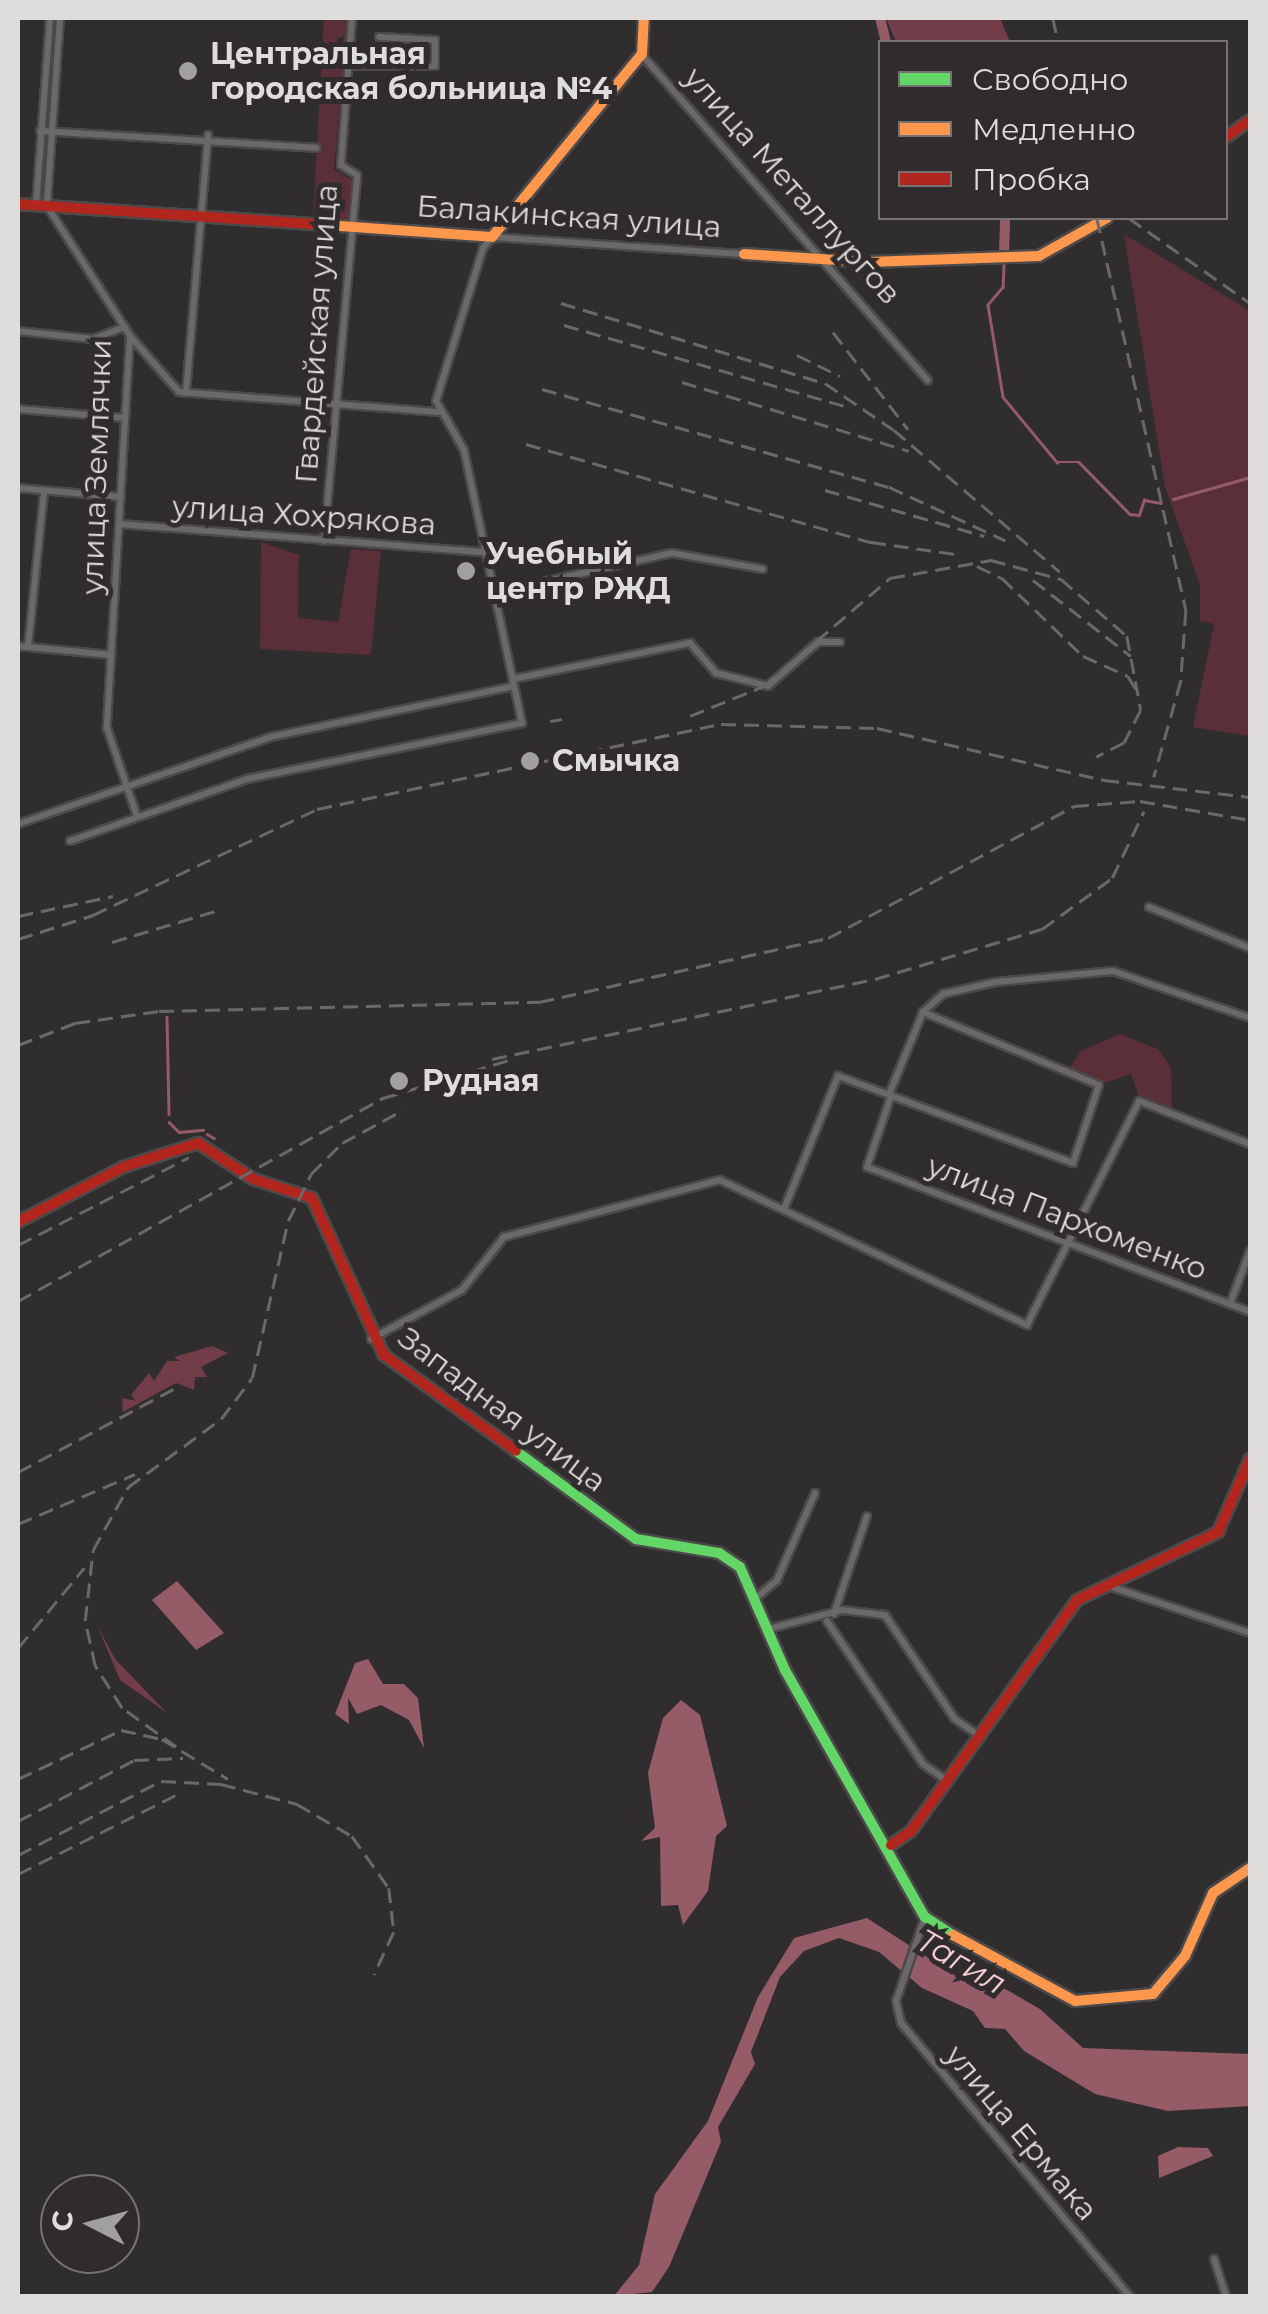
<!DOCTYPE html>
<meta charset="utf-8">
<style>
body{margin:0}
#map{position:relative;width:1268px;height:2314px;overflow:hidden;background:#2f2d2e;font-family:Montserrat,sans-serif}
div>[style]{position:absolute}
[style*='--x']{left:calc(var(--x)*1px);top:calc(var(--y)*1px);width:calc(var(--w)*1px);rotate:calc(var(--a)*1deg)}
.green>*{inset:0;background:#5a2f38}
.forest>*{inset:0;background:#723d48}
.water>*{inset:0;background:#955b66}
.stream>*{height:2.5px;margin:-1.25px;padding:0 1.25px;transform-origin:1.25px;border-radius:1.25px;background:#955b66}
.river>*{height:10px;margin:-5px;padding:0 5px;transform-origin:5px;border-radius:5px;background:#955b66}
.roads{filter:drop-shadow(2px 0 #4c494a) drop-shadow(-2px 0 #4c494a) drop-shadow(0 2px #4c494a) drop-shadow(0 -2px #4c494a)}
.street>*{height:6px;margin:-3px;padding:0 3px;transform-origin:3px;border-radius:3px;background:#6a6869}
.fast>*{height:10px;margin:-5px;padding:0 5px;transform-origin:5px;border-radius:5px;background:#63d668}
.slow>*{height:10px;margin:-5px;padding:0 5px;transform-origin:5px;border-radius:5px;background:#ff974d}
.jam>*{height:10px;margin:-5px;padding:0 5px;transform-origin:5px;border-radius:5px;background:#b3261e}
.rail>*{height:2.5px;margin-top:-1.25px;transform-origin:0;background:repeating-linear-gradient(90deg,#6a6869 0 15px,transparent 0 23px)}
.dots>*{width:28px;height:28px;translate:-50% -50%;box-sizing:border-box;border:5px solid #302c2d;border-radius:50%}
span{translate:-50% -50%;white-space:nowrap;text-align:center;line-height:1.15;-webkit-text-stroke:10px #302c2d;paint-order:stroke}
.poi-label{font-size:30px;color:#dfdcdc;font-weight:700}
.left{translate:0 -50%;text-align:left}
.street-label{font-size:30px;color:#dfdcdc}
.water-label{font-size:32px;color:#f4ccd1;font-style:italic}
.frame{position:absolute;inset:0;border:20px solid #dfdcdc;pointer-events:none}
.legend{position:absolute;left:878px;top:40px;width:350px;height:180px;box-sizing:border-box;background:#302c2d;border:2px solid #767273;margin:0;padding:12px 18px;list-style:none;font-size:30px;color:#dfdcdc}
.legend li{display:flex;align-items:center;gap:20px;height:50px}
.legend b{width:50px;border:2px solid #767273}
.north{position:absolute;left:40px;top:2174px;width:100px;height:100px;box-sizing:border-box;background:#302c2d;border:2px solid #767273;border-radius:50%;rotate:276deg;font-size:28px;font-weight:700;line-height:40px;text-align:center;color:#dfdcdc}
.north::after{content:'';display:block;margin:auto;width:35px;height:45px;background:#a19f9f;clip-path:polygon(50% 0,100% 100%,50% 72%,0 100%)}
</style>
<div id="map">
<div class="green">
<i style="clip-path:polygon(324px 18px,348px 18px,334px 169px,353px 181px,348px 220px,313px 219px)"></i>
<i style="clip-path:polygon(1124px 234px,1250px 311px,1250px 736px,1193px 727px,1214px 624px,1200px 621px,1200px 585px,1165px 487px)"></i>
<i style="clip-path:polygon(261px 542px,299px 555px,298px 618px,338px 622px,351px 549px,381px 551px,371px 655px,260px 649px)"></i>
<i style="clip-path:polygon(1120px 1034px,1158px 1049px,1171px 1067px,1172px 1110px,1139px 1097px,1131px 1074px,1104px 1083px,1069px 1069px,1081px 1051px)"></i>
</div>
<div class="forest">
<i style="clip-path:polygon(886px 18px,1000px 18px,1010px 42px,896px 42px)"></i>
<i style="clip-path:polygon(212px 1346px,228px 1353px,201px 1367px,207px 1377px,195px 1377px,194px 1390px,176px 1383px,123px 1412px,122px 1398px,136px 1401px,131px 1395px,149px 1373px,154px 1381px,167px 1361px,180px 1361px,174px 1357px)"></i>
<i style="clip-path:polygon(97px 1625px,115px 1659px,167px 1713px,120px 1680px)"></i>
</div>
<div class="water">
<i style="clip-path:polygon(177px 1581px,224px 1633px,196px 1650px,152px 1600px)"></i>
<i style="clip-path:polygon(368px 1659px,383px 1684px,404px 1684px,418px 1698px,424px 1748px,409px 1720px,381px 1705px,357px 1714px,348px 1698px,349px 1724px,335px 1714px,355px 1663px)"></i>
<i style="clip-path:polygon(681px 1700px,700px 1715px,727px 1826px,716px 1836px,708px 1891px,683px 1925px,678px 1905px,661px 1906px,660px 1837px,641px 1841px,655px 1828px,648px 1773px,663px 1718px)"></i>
<i style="clip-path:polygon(867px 1918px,967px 1983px,1000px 1986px,1040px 2009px,1083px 2048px,1250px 2054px,1250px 2106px,1168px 2111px,1095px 2094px,1024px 2051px,1005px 2029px,985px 2028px,973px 2011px,922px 1988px,879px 1952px,839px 1938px,804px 1951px,780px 1977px,751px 2052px,755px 2064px,718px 2127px,721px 2142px,669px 2267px,652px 2292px,614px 2296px,639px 2265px,655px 2194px,708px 2121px,758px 1997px,794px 1938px)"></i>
<i style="clip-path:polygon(1178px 2147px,1208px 2148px,1213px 2156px,1159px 2178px,1158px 2156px)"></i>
</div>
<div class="stream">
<i style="--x:1004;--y:264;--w:23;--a:92"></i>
<i style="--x:1003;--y:287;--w:23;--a:130"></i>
<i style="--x:988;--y:305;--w:93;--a:80.7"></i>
<i style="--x:1003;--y:397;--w:85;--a:50.3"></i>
<i style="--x:1057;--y:462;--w:22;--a:0"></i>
<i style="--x:1079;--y:462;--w:73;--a:45.6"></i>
<i style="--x:1130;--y:514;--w:9;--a:6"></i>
<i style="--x:1139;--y:515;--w:16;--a:-72"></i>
<i style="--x:1144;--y:500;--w:17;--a:10"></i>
<i style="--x:1173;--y:499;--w:80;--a:-15.9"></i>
<i style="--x:167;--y:1017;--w:97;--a:88.8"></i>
<i style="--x:169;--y:1122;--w:14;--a:45"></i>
<i style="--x:179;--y:1132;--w:24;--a:-5"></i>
<i style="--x:207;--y:1134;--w:8;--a:30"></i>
</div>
<div class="river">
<i style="--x:880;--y:18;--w:25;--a:76"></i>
<i style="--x:1004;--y:252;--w:34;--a:-88"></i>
</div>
<div class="roads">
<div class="street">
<i style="--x:60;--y:18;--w:188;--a:94"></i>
<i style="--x:47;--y:206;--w:154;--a:57.4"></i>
<i style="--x:130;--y:336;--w:393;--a:93.4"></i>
<i style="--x:107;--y:728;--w:93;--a:71.2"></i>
<i style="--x:642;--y:55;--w:433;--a:48.7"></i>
<i style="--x:348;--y:66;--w:87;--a:0"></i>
<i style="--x:435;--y:66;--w:26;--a:-90"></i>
<i style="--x:435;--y:40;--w:56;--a:-176.9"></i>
<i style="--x:40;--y:131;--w:277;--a:3.5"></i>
<i style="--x:36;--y:205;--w:188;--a:-85.7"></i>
<i style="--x:18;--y:331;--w:75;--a:6.1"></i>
<i style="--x:93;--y:339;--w:34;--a:-21"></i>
<i style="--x:131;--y:337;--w:73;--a:48.9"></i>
<i style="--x:179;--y:392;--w:260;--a:4.4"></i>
<i style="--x:186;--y:393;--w:259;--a:-85.1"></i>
<i style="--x:18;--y:409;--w:107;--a:4.8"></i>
<i style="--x:18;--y:488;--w:103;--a:5"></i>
<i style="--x:119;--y:524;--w:367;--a:4.4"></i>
<i style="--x:324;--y:541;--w:367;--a:-84.8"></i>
<i style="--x:357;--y:175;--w:19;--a:-148"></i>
<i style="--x:341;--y:165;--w:147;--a:-85.7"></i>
<i style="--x:494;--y:593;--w:182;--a:-12.7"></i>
<i style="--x:672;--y:553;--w:92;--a:10"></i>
<i style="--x:18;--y:646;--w:94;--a:5.5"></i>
<i style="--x:28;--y:647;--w:157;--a:-84.1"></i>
<i style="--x:513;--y:679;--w:181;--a:-11.5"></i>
<i style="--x:690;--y:643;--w:40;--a:49"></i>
<i style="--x:716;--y:673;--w:54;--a:14"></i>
<i style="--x:768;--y:686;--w:67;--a:-41.3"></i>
<i style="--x:818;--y:642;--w:22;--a:0"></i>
<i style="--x:18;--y:824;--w:267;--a:-19"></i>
<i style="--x:270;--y:737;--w:249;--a:-11.8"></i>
<i style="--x:70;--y:841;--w:188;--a:-19.3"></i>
<i style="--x:247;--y:779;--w:281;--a:-11.5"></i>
<i style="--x:522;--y:723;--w:279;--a:-102"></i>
<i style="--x:464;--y:450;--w:56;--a:-119.7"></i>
<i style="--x:436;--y:401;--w:160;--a:-72.9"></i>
<i style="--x:483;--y:248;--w:14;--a:-51"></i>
<i style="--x:492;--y:237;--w:253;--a:3.9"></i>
<i style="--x:1149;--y:907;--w:109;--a:22.1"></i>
<i style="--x:890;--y:1092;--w:87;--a:-67.6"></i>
<i style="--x:923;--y:1012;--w:27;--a:-42"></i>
<i style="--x:943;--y:994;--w:54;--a:-12.8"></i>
<i style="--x:996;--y:982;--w:118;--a:-5.4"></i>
<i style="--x:1113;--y:971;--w:145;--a:18.9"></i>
<i style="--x:891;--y:1096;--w:75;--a:108.7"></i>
<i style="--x:867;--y:1167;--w:410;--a:20.7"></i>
<i style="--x:784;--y:1209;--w:144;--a:-67.9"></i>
<i style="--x:838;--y:1076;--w:251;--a:20.3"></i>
<i style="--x:1073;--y:1163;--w:82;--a:-71.6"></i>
<i style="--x:1099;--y:1085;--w:191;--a:-157.5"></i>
<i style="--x:1230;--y:1304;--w:57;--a:-69.3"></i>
<i style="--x:371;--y:1339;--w:103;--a:-28.3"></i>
<i style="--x:462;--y:1290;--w:68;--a:-51.6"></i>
<i style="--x:504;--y:1237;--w:223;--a:-14.8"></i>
<i style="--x:720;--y:1180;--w:340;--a:25.3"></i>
<i style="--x:1027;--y:1325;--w:250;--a:-63.4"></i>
<i style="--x:1139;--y:1101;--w:119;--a:21.2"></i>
<i style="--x:1109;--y:1586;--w:149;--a:18.4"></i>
<i style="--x:757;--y:1597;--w:26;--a:-40"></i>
<i style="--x:777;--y:1580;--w:95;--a:-66.4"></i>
<i style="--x:834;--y:1614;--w:103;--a:-71.4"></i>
<i style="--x:827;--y:1621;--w:172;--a:56.1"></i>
<i style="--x:923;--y:1764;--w:29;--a:35"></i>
<i style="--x:768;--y:1629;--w:76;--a:-14.4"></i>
<i style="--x:842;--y:1610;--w:43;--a:6.6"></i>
<i style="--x:885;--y:1615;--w:125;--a:56.1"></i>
<i style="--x:955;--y:1719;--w:29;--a:35"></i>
<i style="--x:925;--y:1917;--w:89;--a:109"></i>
<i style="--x:896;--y:2001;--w:23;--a:77"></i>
<i style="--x:901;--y:2023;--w:356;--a:50.1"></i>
<i style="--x:1095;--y:2255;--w:32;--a:49"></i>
<i style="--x:1214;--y:2259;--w:39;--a:72"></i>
</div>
<div class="fast">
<i style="--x:516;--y:1451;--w:149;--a:36.3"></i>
<i style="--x:636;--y:1539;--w:84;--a:9.6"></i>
<i style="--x:719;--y:1553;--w:25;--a:34"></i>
<i style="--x:740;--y:1567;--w:112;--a:66.4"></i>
<i style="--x:785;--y:1670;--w:284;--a:60.5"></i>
<i style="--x:925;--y:1917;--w:33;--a:33"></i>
</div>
<div class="slow">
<i style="--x:326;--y:225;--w:166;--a:4.1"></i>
<i style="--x:492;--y:237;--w:237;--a:-50.7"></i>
<i style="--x:642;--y:54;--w:36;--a:-87"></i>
<i style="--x:744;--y:254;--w:125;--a:3.7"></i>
<i style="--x:869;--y:262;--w:170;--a:-2"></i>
<i style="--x:1039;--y:256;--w:78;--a:-29.2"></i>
<i style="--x:953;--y:1935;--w:139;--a:28.4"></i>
<i style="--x:1075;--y:2001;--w:78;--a:-5.1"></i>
<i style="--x:1153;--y:1994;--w:50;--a:-49.9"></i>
<i style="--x:1185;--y:1956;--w:69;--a:-66"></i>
<i style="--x:1213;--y:1893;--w:45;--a:-34"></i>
</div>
<div class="jam">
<i style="--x:1226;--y:137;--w:29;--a:-35"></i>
<i style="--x:18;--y:204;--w:309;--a:3.9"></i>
<i style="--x:18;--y:1222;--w:119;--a:-27.6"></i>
<i style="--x:123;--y:1167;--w:79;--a:-17.7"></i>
<i style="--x:198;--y:1143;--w:66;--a:33.2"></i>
<i style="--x:253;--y:1179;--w:62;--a:17.9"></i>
<i style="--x:312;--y:1198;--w:173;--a:65.4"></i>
<i style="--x:384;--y:1355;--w:163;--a:36"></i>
<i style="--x:891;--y:1845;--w:24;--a:-35"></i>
<i style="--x:911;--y:1831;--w:284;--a:-54.3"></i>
<i style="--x:1077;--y:1600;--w:157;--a:-25.7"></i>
<i style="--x:1218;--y:1532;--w:80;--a:-66.3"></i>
</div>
</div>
<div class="rail">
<i style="--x:1053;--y:18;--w:25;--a:78"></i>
<i style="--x:1097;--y:218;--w:403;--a:77.2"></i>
<i style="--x:1186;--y:611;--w:70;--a:94.1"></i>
<i style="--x:1181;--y:681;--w:100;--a:105.7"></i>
<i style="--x:1129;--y:218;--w:148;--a:35.1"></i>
<i style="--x:561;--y:303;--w:276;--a:16.9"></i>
<i style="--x:825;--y:383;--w:83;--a:34.3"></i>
<i style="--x:894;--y:430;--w:218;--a:40.5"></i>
<i style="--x:564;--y:325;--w:297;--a:16.1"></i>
<i style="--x:833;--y:332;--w:123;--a:52.3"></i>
<i style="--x:797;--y:355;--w:48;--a:26"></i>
<i style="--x:682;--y:382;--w:237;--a:16.9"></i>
<i style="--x:542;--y:389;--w:361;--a:15.8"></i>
<i style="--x:889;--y:487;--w:128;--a:24.6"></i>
<i style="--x:526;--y:444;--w:359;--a:15.9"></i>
<i style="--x:871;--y:542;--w:85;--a:8.1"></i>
<i style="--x:825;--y:490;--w:166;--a:16.1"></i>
<i style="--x:977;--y:566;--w:28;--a:26"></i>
<i style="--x:1002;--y:578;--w:112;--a:43.9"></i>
<i style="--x:1083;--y:656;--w:49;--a:24"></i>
<i style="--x:1128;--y:676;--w:23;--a:59"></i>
<i style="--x:1033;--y:580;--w:124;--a:37.8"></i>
<i style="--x:690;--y:716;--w:80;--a:-22.1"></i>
<i style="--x:764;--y:686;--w:166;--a:-40.6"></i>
<i style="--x:890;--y:578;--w:103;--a:-10.1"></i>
<i style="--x:991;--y:560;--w:73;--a:15.2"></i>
<i style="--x:1061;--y:579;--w:87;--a:40.8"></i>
<i style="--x:1127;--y:636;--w:75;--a:79.3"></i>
<i style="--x:1141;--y:710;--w:37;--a:117"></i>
<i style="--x:1124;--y:743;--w:31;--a:153"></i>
<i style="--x:550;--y:721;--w:12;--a:-9"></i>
<i style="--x:18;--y:916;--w:97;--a:-11.9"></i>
<i style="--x:18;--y:939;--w:79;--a:-17.7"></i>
<i style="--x:93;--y:915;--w:248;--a:-25.3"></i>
<i style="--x:317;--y:809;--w:413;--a:-11.9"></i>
<i style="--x:721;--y:724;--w:156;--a:1.5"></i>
<i style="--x:877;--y:728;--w:233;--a:12.9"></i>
<i style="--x:1104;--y:780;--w:147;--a:6.6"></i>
<i style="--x:112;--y:942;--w:112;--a:-16.7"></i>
<i style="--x:18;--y:1045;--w:61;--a:-21.1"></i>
<i style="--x:75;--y:1023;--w:85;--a:-8.1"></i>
<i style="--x:159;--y:1011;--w:380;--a:-1.4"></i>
<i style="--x:539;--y:1002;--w:296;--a:-12.5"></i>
<i style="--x:828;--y:938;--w:279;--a:-28.2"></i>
<i style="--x:1074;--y:806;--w:66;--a:-4.3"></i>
<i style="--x:1140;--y:801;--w:112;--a:9.8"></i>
<i style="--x:492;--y:1059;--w:391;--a:-11.8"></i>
<i style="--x:875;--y:979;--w:174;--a:-16.7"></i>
<i style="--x:1042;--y:929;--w:87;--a:-36.1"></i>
<i style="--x:1112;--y:878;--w:74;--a:-64.5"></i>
<i style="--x:18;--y:1245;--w:192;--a:-27.2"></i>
<i style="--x:18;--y:1301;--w:418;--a:-29.1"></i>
<i style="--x:383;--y:1098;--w:132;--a:-16.8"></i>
<i style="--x:18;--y:1472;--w:180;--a:-28.1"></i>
<i style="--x:18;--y:1524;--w:127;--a:-23.1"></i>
<i style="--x:18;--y:1648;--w:104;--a:-50.5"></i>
<i style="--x:176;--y:1747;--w:67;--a:-144.2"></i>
<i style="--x:122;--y:1708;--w:50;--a:-122.7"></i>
<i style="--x:95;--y:1666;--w:46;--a:-102.5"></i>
<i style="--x:85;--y:1621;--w:71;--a:-83.6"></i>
<i style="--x:93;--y:1550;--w:72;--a:-60.9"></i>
<i style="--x:128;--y:1487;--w:115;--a:-36.2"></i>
<i style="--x:221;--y:1419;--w:51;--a:-52.9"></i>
<i style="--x:252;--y:1378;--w:161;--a:-77.1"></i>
<i style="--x:288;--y:1221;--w:52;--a:-63.9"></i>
<i style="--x:311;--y:1174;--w:44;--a:-45"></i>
<i style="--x:342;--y:1143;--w:69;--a:-28.4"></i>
<i style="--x:18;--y:1779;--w:114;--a:-25.4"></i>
<i style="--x:121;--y:1730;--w:42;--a:12.4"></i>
<i style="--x:162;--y:1739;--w:77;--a:31.2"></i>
<i style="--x:18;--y:1821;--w:131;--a:-27.7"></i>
<i style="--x:134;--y:1760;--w:49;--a:-2.3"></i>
<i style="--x:18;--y:1855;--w:161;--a:-27.4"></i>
<i style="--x:161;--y:1781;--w:60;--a:2.9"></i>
<i style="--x:221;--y:1784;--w:79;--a:14.7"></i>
<i style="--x:297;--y:1804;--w:64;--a:30.2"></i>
<i style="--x:352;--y:1836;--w:64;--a:54.6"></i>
<i style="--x:389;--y:1888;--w:44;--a:83.5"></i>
<i style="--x:394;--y:1932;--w:47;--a:114.9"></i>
<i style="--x:18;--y:1874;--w:183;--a:-26.6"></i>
</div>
<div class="dots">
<i style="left:188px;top:71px;background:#a19f9f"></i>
<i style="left:466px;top:571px;background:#a19f9f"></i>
<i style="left:530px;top:761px;background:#a19f9f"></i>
<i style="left:399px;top:1081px;background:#a19f9f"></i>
</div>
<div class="poi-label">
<span class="left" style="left:210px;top:71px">Центральная<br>городская больница №4</span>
<span class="left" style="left:486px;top:571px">Учебный<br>центр РЖД</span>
<span class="left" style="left:552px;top:761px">Смычка</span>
<span class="left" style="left:422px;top:1081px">Рудная</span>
</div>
<div class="street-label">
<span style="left:792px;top:186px;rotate:48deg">улица Металлургов</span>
<span style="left:569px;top:217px;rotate:4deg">Балакинская улица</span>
<span style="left:317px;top:334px;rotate:-86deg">Гвардейская улица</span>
<span style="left:97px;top:467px;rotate:-88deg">улица Землячки</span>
<span style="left:304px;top:516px;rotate:4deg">улица Хохрякова</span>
<span style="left:1067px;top:1218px;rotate:21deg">улица Пархоменко</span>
<span style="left:502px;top:1410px;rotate:37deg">Западная улица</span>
<span style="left:1021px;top:2133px;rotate:50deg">улица Ермака</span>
</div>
<div class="water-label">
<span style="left:961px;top:1962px;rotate:30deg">Тагил</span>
</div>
<div class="frame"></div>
<ul class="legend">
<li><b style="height:12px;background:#63d668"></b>Свободно</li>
<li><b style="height:12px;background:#ff974d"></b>Медленно</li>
<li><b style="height:12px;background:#b3261e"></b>Пробка</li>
</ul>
<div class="north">С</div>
</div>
